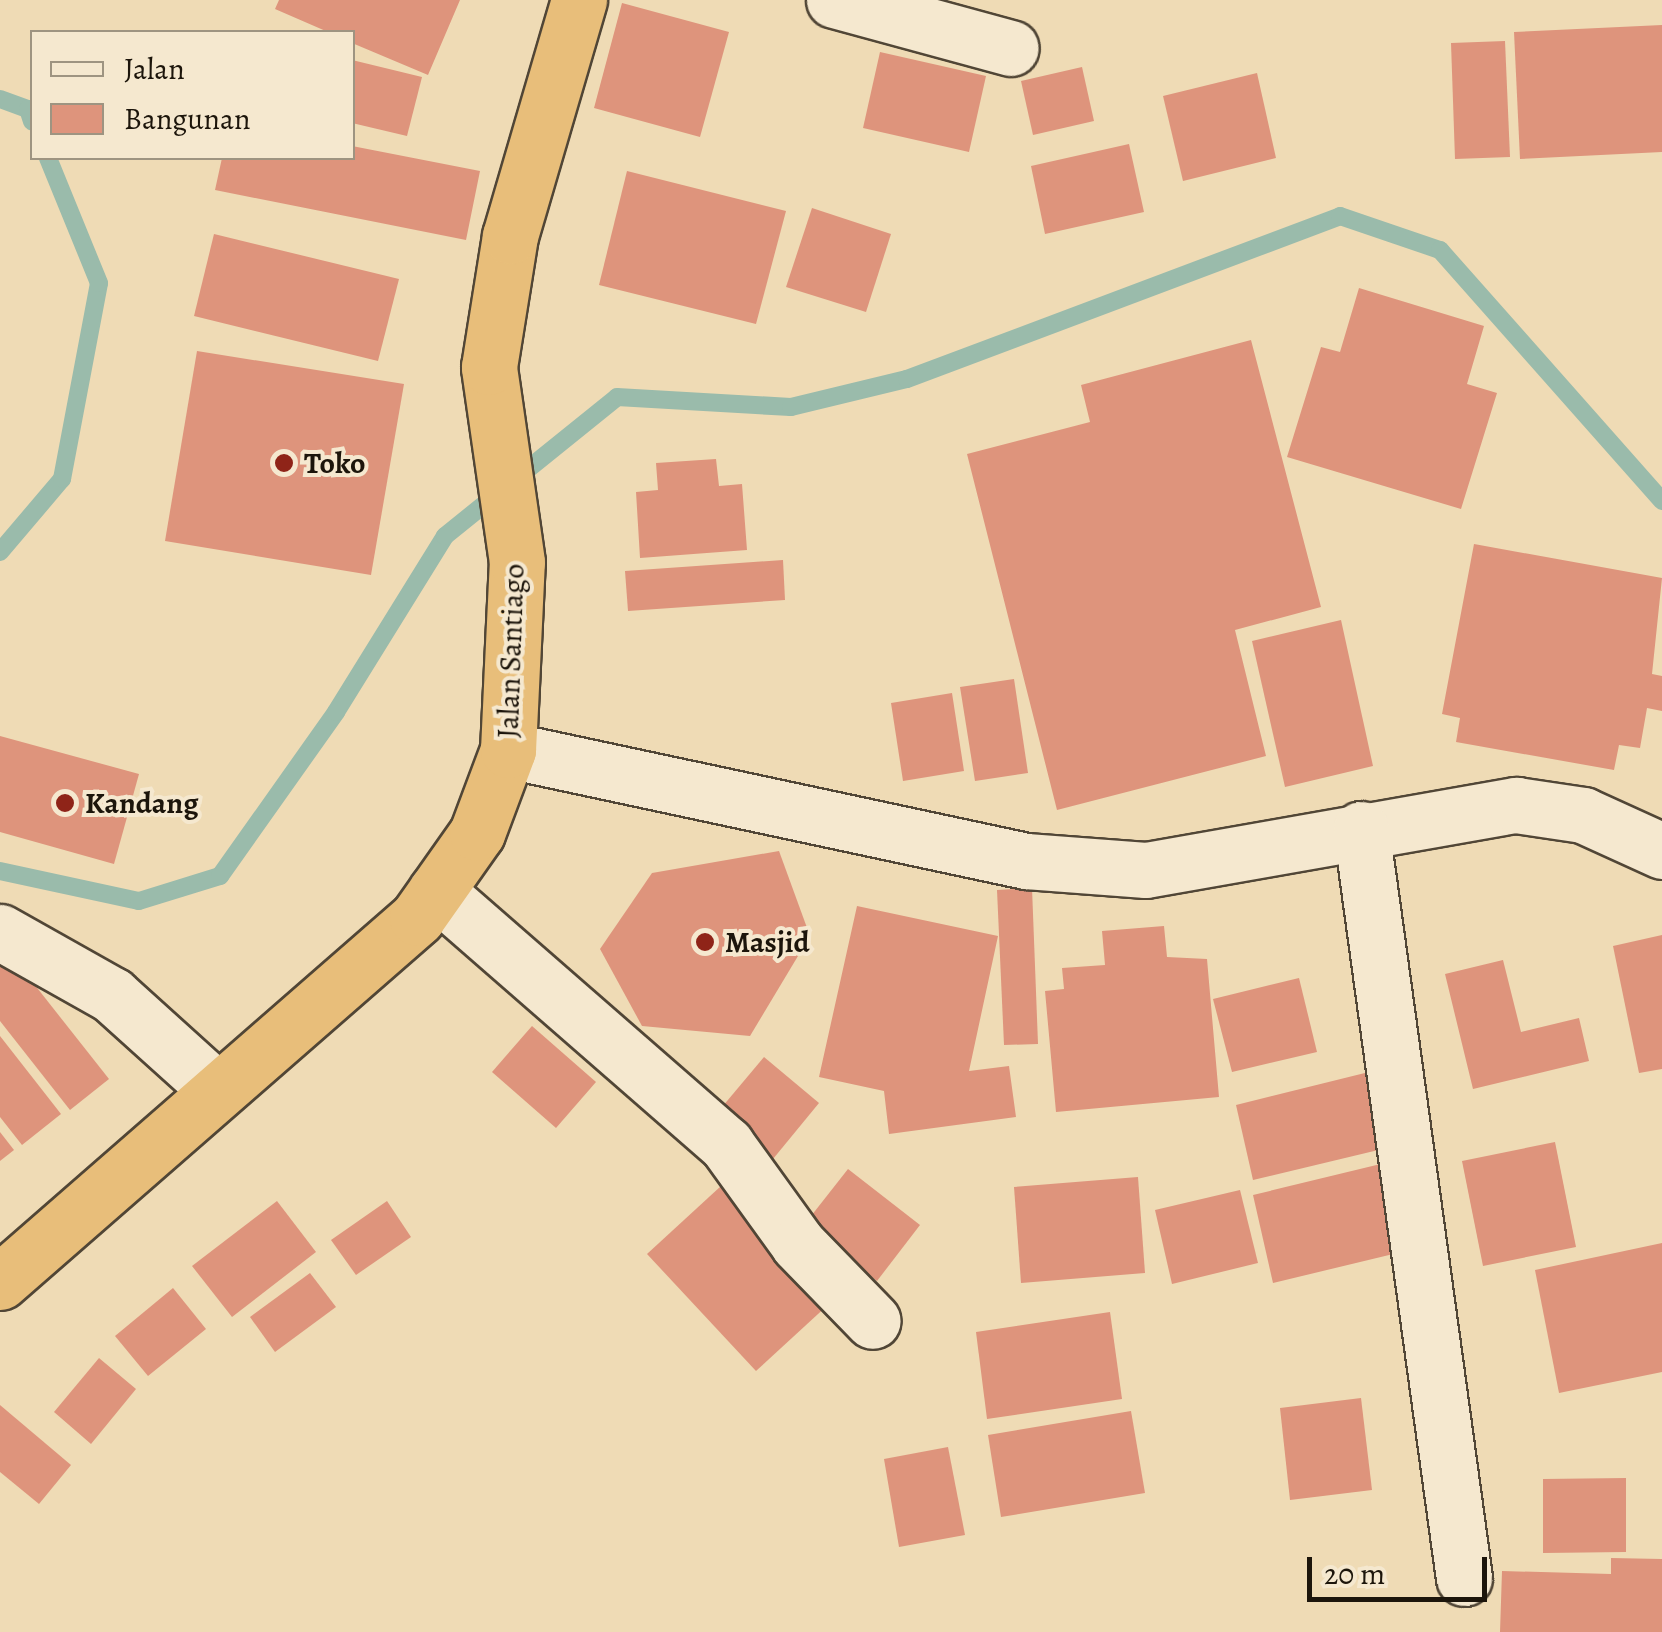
<!DOCTYPE html>
<style>
body{margin:0}
#map{position:relative;width:1662px;height:1632px;overflow:hidden;background:#efdbb5;font-family:Alegreya,serif}
div>[style]{position:absolute}
[style*='--x']{left:calc(var(--x)*1px);top:calc(var(--y)*1px);width:calc(var(--w)*1px);rotate:calc(var(--a)*1deg)}
.stream>*{height:18px;margin:-9px;padding:0 9px;transform-origin:9px;border-radius:9px;background:#9abbab}
.building>*{inset:0;background:#de947c}
.roads{filter:drop-shadow(2px 0 #514636) drop-shadow(-2px 0 #514636) drop-shadow(0 2px #514636) drop-shadow(0 -2px #514636)}
.minor>*{height:55px;margin:-27.5px;padding:0 27.5px;transform-origin:27.5px;border-radius:27.5px;background:#f5e8cf}
.trunk>*{height:55px;margin:-27.5px;padding:0 27.5px;transform-origin:27.5px;border-radius:27.5px;background:#e8be7a}
.dots>*{width:28px;height:28px;translate:-50% -50%;box-sizing:border-box;border:5px solid #f5e8cf;border-radius:50%}
span{translate:-50% -50%;white-space:nowrap;text-align:center;line-height:1.15;-webkit-text-stroke:8px #f5e8cf;paint-order:stroke}
.poi-label{font-size:30px;color:#1c150b;font-weight:700}
.left{translate:0 -50%;text-align:left}
.street-label{font-size:30px;color:#1c150b}
.legend{position:absolute;left:30px;top:30px;width:325px;height:130px;box-sizing:border-box;background:#f5e8cf;border:2px solid #9e9481;margin:0;padding:12px 18px;list-style:none;font-size:30px;color:#1c150b}
.legend li{display:flex;align-items:center;gap:20px;height:50px}
.legend b{width:50px;border:2px solid #9e9481}
.scale{position:absolute;left:1307px;top:1557px;width:180px;height:45px;box-sizing:border-box;border:5px solid #1c150b;border-top:0;padding-left:12px;font-size:30px;line-height:35px;white-space:nowrap;color:#1c150b;-webkit-text-stroke:8px #f5e8cf;paint-order:stroke}
</style>
<div id="map">
<div class="stream">
<i style="--x:0;--y:99;--w:30;--a:20"></i>
<i style="--x:28;--y:109;--w:13;--a:72"></i>
<i style="--x:0;--y:552;--w:96;--a:-49.7"></i>
<i style="--x:62;--y:479;--w:199;--a:-79.3"></i>
<i style="--x:99;--y:283;--w:135;--a:-112.2"></i>
<i style="--x:0;--y:871;--w:142;--a:12.2"></i>
<i style="--x:139;--y:901;--w:85;--a:-17.2"></i>
<i style="--x:220;--y:876;--w:201;--a:-54.7"></i>
<i style="--x:336;--y:712;--w:207;--a:-58.2"></i>
<i style="--x:445;--y:536;--w:221;--a:-38.9"></i>
<i style="--x:617;--y:397;--w:174;--a:3.3"></i>
<i style="--x:791;--y:407;--w:119;--a:-13.6"></i>
<i style="--x:907;--y:379;--w:463;--a:-20.6"></i>
<i style="--x:1340;--y:216;--w:106;--a:18.8"></i>
<i style="--x:1440;--y:250;--w:335;--a:48.5"></i>
</div>
<div class="building">
<i style="clip-path:polygon(279px 0,460px 0,428px 75px,352px 43px,352px 32px,328px 32px,275px 9px)"></i>
<i style="clip-path:polygon(622px 3px,729px 32px,700px 137px,594px 108px)"></i>
<i style="clip-path:polygon(1662px 25px,1662px 152px,1520px 159px,1514px 32px)"></i>
<i style="clip-path:polygon(1505px 41px,1510px 157px,1455px 159px,1451px 43px)"></i>
<i style="clip-path:polygon(880px 52px,986px 76px,969px 152px,863px 128px)"></i>
<i style="clip-path:polygon(352px 60px,422px 77px,407px 136px,352px 123px)"></i>
<i style="clip-path:polygon(1082px 67px,1094px 121px,1033px 135px,1021px 81px)"></i>
<i style="clip-path:polygon(1257px 73px,1276px 158px,1183px 181px,1163px 96px)"></i>
<i style="clip-path:polygon(1129px 144px,1144px 212px,1045px 234px,1031px 166px)"></i>
<i style="clip-path:polygon(352px 146px,480px 171px,466px 240px,215px 190px,222px 158px,352px 158px)"></i>
<i style="clip-path:polygon(627px 171px,786px 211px,756px 324px,599px 285px)"></i>
<i style="clip-path:polygon(812px 208px,891px 234px,866px 312px,786px 287px)"></i>
<i style="clip-path:polygon(214px 234px,399px 279px,378px 361px,194px 316px)"></i>
<i style="clip-path:polygon(1359px 288px,1484px 326px,1467px 384px,1497px 393px,1461px 509px,1287px 457px,1321px 347px,1340px 352px)"></i>
<i style="clip-path:polygon(1251px 340px,1321px 607px,1235px 630px,1266px 756px,1057px 810px,967px 454px,1090px 422px,1081px 385px)"></i>
<i style="clip-path:polygon(197px 351px,404px 384px,371px 575px,165px 541px)"></i>
<i style="clip-path:polygon(716px 459px,719px 486px,742px 484px,747px 550px,640px 558px,636px 492px,658px 490px,656px 463px)"></i>
<i style="clip-path:polygon(1474px 544px,1662px 578px,1652px 674px,1662px 676px,1662px 711px,1647px 708px,1640px 748px,1619px 745px,1614px 770px,1456px 742px,1460px 718px,1442px 714px)"></i>
<i style="clip-path:polygon(783px 560px,785px 600px,628px 611px,625px 571px)"></i>
<i style="clip-path:polygon(1341px 620px,1373px 766px,1285px 787px,1252px 641px)"></i>
<i style="clip-path:polygon(1014px 679px,1028px 773px,975px 781px,960px 687px)"></i>
<i style="clip-path:polygon(952px 693px,964px 771px,903px 781px,891px 703px)"></i>
<i style="clip-path:polygon(0 736px,139px 774px,114px 864px,0 832px)"></i>
<i style="clip-path:polygon(779px 851px,810px 936px,750px 1036px,642px 1026px,600px 949px,652px 873px)"></i>
<i style="clip-path:polygon(1032px 888px,1038px 1044px,1004px 1045px,997px 890px)"></i>
<i style="clip-path:polygon(857px 906px,998px 936px,969px 1071px,1009px 1066px,1016px 1117px,889px 1134px,884px 1091px,819px 1077px)"></i>
<i style="clip-path:polygon(1164px 926px,1167px 957px,1207px 959px,1219px 1097px,1056px 1112px,1045px 991px,1064px 989px,1062px 968px,1105px 965px,1102px 931px)"></i>
<i style="clip-path:polygon(1662px 935px,1662px 1069px,1639px 1073px,1613px 946px)"></i>
<i style="clip-path:polygon(8px 951px,109px 1079px,70px 1110px,0 1021px,0 957px)"></i>
<i style="clip-path:polygon(1503px 960px,1521px 1032px,1579px 1018px,1589px 1061px,1473px 1089px,1445px 974px)"></i>
<i style="clip-path:polygon(1299px 978px,1317px 1052px,1232px 1072px,1213px 999px)"></i>
<i style="clip-path:polygon(532px 1026px,596px 1082px,556px 1128px,492px 1072px)"></i>
<i style="clip-path:polygon(0 1036px,61px 1114px,22px 1145px,0 1117px)"></i>
<i style="clip-path:polygon(764px 1057px,819px 1103px,773px 1159px,717px 1113px)"></i>
<i style="clip-path:polygon(1377px 1070px,1395px 1146px,1253px 1180px,1236px 1105px)"></i>
<i style="clip-path:polygon(0 1132px,14px 1150px,0 1161px)"></i>
<i style="clip-path:polygon(1555px 1142px,1576px 1247px,1483px 1266px,1462px 1161px)"></i>
<i style="clip-path:polygon(1393px 1161px,1414px 1249px,1273px 1283px,1253px 1195px)"></i>
<i style="clip-path:polygon(848px 1169px,920px 1225px,877px 1281px,804px 1225px)"></i>
<i style="clip-path:polygon(1138px 1177px,1145px 1273px,1021px 1283px,1014px 1187px)"></i>
<i style="clip-path:polygon(721px 1186px,830px 1303px,756px 1371px,647px 1254px)"></i>
<i style="clip-path:polygon(1240px 1190px,1258px 1263px,1172px 1284px,1155px 1210px)"></i>
<i style="clip-path:polygon(277px 1201px,316px 1252px,232px 1317px,192px 1266px)"></i>
<i style="clip-path:polygon(387px 1201px,411px 1237px,356px 1275px,331px 1240px)"></i>
<i style="clip-path:polygon(1662px 1243px,1662px 1372px,1559px 1393px,1535px 1270px)"></i>
<i style="clip-path:polygon(310px 1273px,336px 1307px,275px 1352px,250px 1317px)"></i>
<i style="clip-path:polygon(173px 1288px,206px 1329px,148px 1376px,115px 1336px)"></i>
<i style="clip-path:polygon(1110px 1312px,1122px 1399px,987px 1419px,976px 1332px)"></i>
<i style="clip-path:polygon(99px 1358px,136px 1389px,91px 1444px,54px 1412px)"></i>
<i style="clip-path:polygon(1361px 1398px,1372px 1490px,1290px 1500px,1280px 1408px)"></i>
<i style="clip-path:polygon(0 1405px,71px 1465px,39px 1504px,0 1472px)"></i>
<i style="clip-path:polygon(1131px 1411px,1145px 1493px,1001px 1517px,988px 1435px)"></i>
<i style="clip-path:polygon(948px 1447px,965px 1535px,899px 1547px,884px 1459px)"></i>
<i style="clip-path:polygon(1626px 1478px,1626px 1552px,1543px 1553px,1543px 1479px)"></i>
<i style="clip-path:polygon(1611px 1558px,1662px 1559px,1662px 1632px,1500px 1632px,1502px 1571px,1611px 1574px)"></i>
</div>
<div class="roads">
<div class="minor">
<i style="--x:834;--y:0;--w:183;--a:15.2"></i>
<i style="--x:508;--y:750;--w:530;--a:12.09"></i>
<i style="--x:1026;--y:861;--w:120;--a:4.3"></i>
<i style="--x:1146;--y:870;--w:376;--a:-10"></i>
<i style="--x:1516;--y:805;--w:68;--a:8.5"></i>
<i style="--x:1583;--y:815;--w:87;--a:24.5"></i>
<i style="--x:1361;--y:829;--w:756;--a:82.17"></i>
<i style="--x:436;--y:891;--w:385;--a:41.1"></i>
<i style="--x:726;--y:1144;--w:123;--a:54.2"></i>
<i style="--x:798;--y:1244;--w:107;--a:45.8"></i>
<i style="--x:0;--y:932;--w:129;--a:29.4"></i>
<i style="--x:112;--y:995;--w:142;--a:42.1"></i>
</div>
<div class="trunk">
<i style="--x:0;--y:1282;--w:554;--a:-41.12"></i>
<i style="--x:417;--y:918;--w:104;--a:-54.8"></i>
<i style="--x:477;--y:833;--w:89;--a:-69.5"></i>
<i style="--x:508;--y:750;--w:188;--a:-87.3"></i>
<i style="--x:517;--y:562;--w:197;--a:-98.2"></i>
<i style="--x:489;--y:367;--w:133;--a:-80.9"></i>
<i style="--x:510;--y:236;--w:246;--a:-73.7"></i>
</div>
</div>
<div class="dots">
<i style="left:284px;top:463px;background:#8f2418"></i>
<i style="left:65px;top:803px;background:#8f2418"></i>
<i style="left:705px;top:942px;background:#8f2418"></i>
</div>
<div class="poi-label">
<span class="left" style="left:304px;top:463px">Toko</span>
<span class="left" style="left:85px;top:803px">Kandang</span>
<span class="left" style="left:725px;top:942px">Masjid</span>
</div>
<div class="street-label">
<span style="left:511px;top:651px;rotate:-88deg">Jalan Santiago</span>
</div>
<ul class="legend">
<li><b style="height:12px;background:#f5e8cf"></b>Jalan</li>
<li><b style="height:28px;background:#de947c"></b>Bangunan</li>
</ul>
<div class="scale">20 m</div>
</div>
